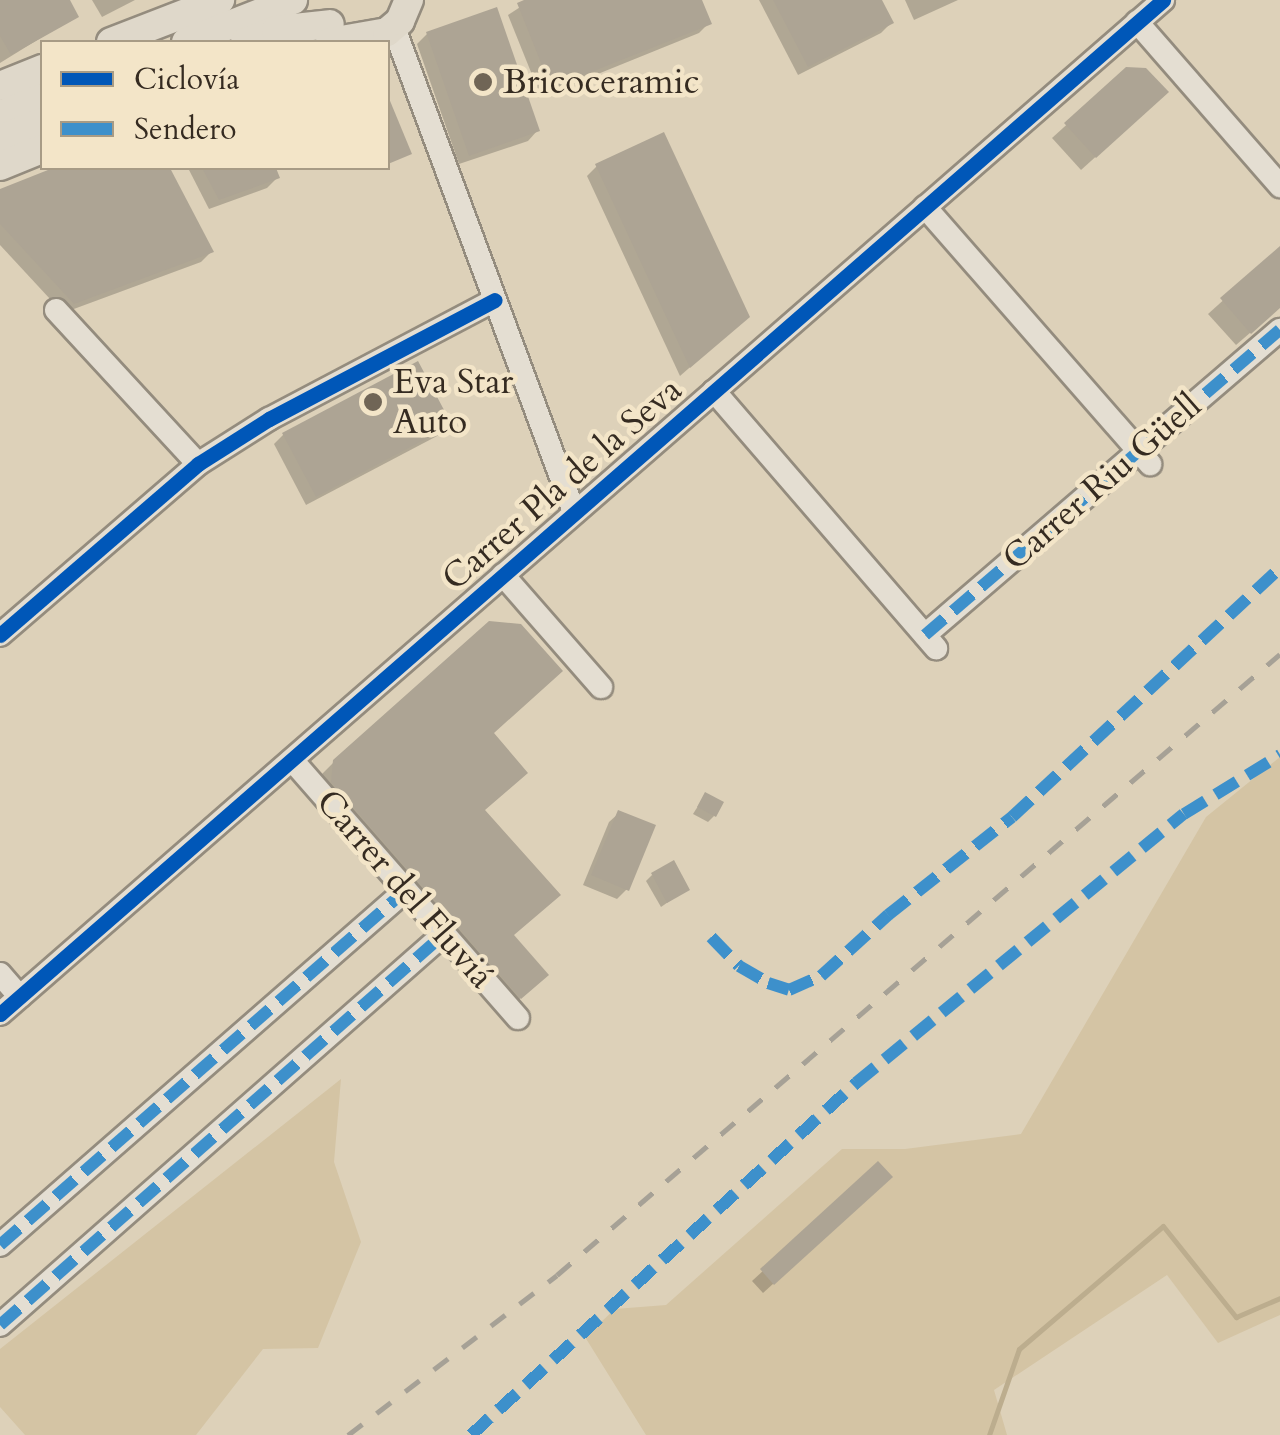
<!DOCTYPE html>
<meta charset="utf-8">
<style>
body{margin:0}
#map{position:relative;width:1280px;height:1435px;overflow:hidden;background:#ddd1b9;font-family:Cardo,serif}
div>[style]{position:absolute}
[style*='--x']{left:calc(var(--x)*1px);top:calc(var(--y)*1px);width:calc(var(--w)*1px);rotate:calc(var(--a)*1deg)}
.green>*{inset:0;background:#d4c4a4}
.shadow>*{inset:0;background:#0003}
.stream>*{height:5px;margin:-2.5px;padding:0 2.5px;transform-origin:2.5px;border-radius:2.5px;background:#bcad8e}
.building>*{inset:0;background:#ada494}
.roads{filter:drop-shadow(2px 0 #948c7e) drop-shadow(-2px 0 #948c7e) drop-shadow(0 2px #948c7e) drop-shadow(0 -2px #948c7e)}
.minor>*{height:22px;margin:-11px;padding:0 11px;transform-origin:11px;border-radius:11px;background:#e4ded2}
.major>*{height:28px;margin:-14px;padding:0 14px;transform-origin:14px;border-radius:14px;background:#dfd8ca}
.rail>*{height:5px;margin-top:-2.5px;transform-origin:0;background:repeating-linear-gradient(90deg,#a6a196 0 18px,transparent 0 36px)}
.quiet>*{height:12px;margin-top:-6px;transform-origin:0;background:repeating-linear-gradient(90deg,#3d90cb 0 25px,transparent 0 37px)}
.cycleway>*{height:15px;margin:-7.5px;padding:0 7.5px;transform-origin:7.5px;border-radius:7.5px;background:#0057b8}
.dots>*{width:28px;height:28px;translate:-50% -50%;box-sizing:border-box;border:5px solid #f3e5c8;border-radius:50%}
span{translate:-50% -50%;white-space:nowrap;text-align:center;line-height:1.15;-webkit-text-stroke:9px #f3e5c8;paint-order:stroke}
.poi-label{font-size:35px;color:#352b21}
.left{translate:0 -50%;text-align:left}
.street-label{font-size:35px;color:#352b21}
.legend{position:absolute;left:40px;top:40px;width:350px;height:130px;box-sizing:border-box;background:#f3e5c8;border:2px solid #a79b85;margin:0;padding:12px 18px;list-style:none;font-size:30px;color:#352b21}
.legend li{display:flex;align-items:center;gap:20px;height:50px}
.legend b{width:50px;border:2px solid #a79b85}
</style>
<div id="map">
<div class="green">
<i style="clip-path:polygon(1280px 757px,1280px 1315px,1218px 1343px,1167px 1275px,994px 1390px,1007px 1435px,646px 1435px,585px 1337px,615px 1309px,666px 1305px,842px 1149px,905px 1149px,1021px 1134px,1206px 817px)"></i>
<i style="clip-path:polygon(341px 1079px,334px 1162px,361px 1242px,318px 1348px,263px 1349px,196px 1435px,25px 1435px,0 1407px,0 1349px)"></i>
</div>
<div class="shadow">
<i style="clip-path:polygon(0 0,67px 0,76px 16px,0 63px)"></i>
<i style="clip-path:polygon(92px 0,135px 0,102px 17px)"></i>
<i style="clip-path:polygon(531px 0,700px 0,709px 23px,699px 33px,541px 97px,508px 15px)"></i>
<i style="clip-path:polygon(759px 0,879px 0,891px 23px,881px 33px,798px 75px)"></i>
<i style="clip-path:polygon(905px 0,958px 0,914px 20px)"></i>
<i style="clip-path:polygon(427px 34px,537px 131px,528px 141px,459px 164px,417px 44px)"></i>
<i style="clip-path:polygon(1127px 70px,1152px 106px,1081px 170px,1052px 138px)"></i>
<i style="clip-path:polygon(597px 166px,737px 326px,680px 376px,587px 176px)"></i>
<i style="clip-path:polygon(60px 168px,167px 168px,211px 252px,201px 262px,63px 313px,0 245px,0 192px)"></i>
<i style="clip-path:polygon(188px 168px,273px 168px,277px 178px,267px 188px,209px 209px)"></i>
<i style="clip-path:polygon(1280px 249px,1280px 307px,1236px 345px,1208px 314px)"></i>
<i style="clip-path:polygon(449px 425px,439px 435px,306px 505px,274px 444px,283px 435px)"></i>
<i style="clip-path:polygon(491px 734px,482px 811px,512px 936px,532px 988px,506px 1011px,320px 776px,334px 762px)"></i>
<i style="clip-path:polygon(705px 795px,714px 816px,708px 822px,693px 814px)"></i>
<i style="clip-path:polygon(619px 813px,627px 889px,617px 899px,583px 885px,609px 822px)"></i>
<i style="clip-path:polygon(652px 875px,687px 889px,661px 907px,646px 881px)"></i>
<i style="clip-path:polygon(878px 1165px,880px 1187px,763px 1293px,752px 1281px)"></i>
</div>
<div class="stream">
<i style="--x:989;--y:1435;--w:91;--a:-70.8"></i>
<i style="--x:1019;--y:1349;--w:189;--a:-40.5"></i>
<i style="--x:1163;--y:1226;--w:117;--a:51.3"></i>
<i style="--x:1236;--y:1317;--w:48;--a:-23.4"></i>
</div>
<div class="building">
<i style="clip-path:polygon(0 0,70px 0,79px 17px,11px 55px,0 36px)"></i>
<i style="clip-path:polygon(524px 0,702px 0,712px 24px,551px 88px,517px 3px)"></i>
<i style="clip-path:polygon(773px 0,882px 0,894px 23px,808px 67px)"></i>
<i style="clip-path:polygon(497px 7px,540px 131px,469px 156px,426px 32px)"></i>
<i style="clip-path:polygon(1126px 67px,1146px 68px,1169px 92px,1096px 158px,1064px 123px)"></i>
<i style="clip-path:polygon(388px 96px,412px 154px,388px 164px)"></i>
<i style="clip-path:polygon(664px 132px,750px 317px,690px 368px,595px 164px)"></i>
<i style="clip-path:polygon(53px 168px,170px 168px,214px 252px,74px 304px,0 224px,0 189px)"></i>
<i style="clip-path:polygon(202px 168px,276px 168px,280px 178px,219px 200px)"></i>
<i style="clip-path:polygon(1280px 246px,1280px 308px,1251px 334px,1220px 298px)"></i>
<i style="clip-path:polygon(418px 361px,452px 425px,316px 497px,282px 433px)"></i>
<i style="clip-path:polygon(489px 621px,521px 624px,563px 671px,494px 733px,528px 773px,485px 810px,561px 895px,514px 935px,549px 975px,521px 999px,331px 782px,333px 760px)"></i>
<i style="clip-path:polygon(705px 792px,724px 802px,716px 817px,697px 807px)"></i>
<i style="clip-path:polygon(618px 810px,656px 825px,629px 891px,591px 875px)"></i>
<i style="clip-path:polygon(674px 860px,690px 890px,667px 903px,651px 873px)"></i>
<i style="clip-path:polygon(878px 1161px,893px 1177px,774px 1285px,760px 1269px)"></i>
</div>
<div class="roads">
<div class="minor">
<i style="--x:1137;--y:22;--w:218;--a:48.9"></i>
<i style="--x:394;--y:28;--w:516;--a:69.6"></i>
<i style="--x:925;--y:207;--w:342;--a:48.8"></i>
<i style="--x:56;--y:310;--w:209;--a:47.3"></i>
<i style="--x:714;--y:391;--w:340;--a:49.2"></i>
<i style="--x:503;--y:575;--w:149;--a:48.8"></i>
<i style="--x:0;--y:635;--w:262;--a:-40.8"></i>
<i style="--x:198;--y:464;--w:84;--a:-32.4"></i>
<i style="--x:269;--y:419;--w:255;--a:-27.8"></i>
<i style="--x:925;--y:635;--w:468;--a:-40.7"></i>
<i style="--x:292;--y:760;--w:343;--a:48.8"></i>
<i style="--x:0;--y:974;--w:30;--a:49"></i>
<i style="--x:0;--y:1014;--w:1543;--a:-41.08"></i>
<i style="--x:0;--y:1245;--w:539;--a:-41.17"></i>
<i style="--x:0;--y:1325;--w:592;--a:-41.37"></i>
</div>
<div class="major">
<i style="--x:111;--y:42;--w:117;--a:-21.1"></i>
<i style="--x:186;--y:42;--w:115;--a:-21.4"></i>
<i style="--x:245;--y:42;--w:33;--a:-21"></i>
<i style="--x:276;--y:30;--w:54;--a:-6.3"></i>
<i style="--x:330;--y:42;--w:58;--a:-10"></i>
<i style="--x:387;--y:32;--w:17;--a:-40"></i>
<i style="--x:400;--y:21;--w:23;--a:-67"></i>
<i style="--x:0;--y:86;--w:45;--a:-22"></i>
<i style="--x:0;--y:115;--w:45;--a:-22"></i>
<i style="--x:0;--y:139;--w:45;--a:-22"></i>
<i style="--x:0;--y:166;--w:45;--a:-22"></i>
</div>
</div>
<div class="rail">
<i style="--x:348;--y:1435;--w:263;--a:-37.4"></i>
<i style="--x:557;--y:1275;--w:953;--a:-40.66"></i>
</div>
<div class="quiet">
<i style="--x:925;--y:635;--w:468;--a:-40.7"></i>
<i style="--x:711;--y:937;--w:40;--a:46"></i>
<i style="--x:739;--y:966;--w:34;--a:30"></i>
<i style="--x:768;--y:983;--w:22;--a:18"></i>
<i style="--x:789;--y:990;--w:35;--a:-24"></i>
<i style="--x:821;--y:976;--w:91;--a:-42.3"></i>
<i style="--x:888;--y:915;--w:158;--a:-38.3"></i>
<i style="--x:1012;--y:817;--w:366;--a:-42.9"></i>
<i style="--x:0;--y:1245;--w:539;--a:-41.17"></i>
<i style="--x:0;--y:1325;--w:592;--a:-41.37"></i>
<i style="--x:471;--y:1435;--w:522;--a:-42.44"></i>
<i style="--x:856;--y:1083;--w:424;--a:-39.4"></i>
<i style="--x:1184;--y:814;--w:113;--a:-31.6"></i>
</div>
<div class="cycleway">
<i style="--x:0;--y:635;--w:262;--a:-40.8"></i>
<i style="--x:198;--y:464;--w:84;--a:-32.4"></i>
<i style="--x:269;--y:419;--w:255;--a:-27.8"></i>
<i style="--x:0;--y:1014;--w:1543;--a:-41.08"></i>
</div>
<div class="dots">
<i style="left:483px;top:82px;background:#706556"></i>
<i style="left:373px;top:402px;background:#706556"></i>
</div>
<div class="poi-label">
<span class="left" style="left:503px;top:82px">Bricoceramic</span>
<span class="left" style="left:393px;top:402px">Eva Star<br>Auto</span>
</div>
<div class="street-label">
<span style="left:1102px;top:482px;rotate:-41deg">Carrer Riu Güell</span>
<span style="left:562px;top:484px;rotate:-41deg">Carrer Pla de la Seva</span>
<span style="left:405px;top:889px;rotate:49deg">Carrer del Fluviá</span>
</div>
<ul class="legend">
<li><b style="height:12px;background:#0057b8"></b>Ciclovía</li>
<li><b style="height:12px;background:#3d90cb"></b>Sendero</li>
</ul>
</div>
